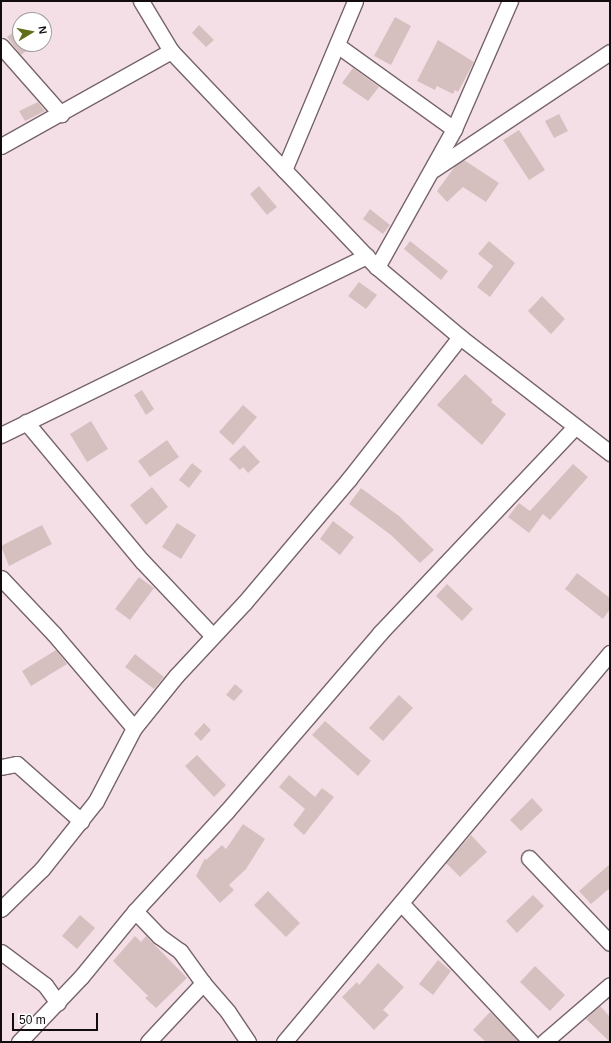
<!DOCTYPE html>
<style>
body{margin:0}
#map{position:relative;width:611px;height:1043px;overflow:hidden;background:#f5dfe7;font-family:Helvetica,sans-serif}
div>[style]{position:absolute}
.building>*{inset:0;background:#d6c0bf}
.roads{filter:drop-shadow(1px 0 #77646b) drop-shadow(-1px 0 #77646b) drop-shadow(0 1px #77646b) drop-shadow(0 -1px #77646b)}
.minor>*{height:15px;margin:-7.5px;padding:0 7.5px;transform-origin:7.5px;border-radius:7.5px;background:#fff}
span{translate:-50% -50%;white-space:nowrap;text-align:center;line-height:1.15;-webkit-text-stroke:3px #fff;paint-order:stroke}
.frame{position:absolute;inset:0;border:2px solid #130c0f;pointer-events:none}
.north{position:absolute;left:12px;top:12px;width:40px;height:40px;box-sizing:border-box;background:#fff;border:1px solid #a19e9f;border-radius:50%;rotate:80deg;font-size:11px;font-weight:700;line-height:16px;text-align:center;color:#130c0f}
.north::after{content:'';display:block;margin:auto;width:14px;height:18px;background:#5e6e1a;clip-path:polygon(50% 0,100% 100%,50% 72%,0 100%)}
.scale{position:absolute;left:12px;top:1013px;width:86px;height:18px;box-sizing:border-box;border:2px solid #130c0f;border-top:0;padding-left:5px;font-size:12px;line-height:14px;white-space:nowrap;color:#130c0f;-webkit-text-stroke:3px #fff;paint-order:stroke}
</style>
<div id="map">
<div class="building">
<div style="clip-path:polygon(395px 17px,411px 26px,391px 65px,374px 56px)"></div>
<div style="clip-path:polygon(199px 25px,214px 40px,206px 47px,192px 33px)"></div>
<div style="clip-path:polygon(16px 30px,20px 35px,20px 44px,35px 44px,21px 55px,7px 37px)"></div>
<div style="clip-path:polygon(438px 40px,474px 62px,458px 92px,455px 90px,453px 94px,437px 86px,435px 90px,417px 81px)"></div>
<div style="clip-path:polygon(353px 68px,379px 87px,368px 101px,342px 83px)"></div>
<div style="clip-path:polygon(38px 102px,45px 111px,25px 121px,19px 111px)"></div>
<div style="clip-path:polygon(559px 114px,568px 131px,554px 138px,545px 121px)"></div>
<div style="clip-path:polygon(519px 130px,545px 170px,529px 180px,503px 140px)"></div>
<div style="clip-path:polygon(464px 160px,499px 183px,486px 202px,463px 187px,447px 202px,437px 191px,456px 165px)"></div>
<div style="clip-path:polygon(259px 186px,277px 207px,267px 215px,250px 194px)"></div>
<div style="clip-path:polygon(370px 209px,390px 225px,383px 234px,363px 219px)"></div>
<div style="clip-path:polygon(410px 241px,448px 271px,441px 280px,404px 249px)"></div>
<div style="clip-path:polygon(489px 241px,515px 263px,490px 297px,477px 287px,493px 266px,478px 254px)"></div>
<div style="clip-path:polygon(359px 282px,377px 295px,366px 309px,348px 296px)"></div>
<div style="clip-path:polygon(542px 296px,565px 319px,551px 334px,528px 311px)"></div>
<div style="clip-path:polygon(465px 374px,493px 400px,491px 402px,506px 414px,482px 445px,437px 405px)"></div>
<div style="clip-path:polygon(142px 390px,154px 409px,146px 415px,134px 395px)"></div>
<div style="clip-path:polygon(243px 405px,257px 417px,233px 445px,219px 432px)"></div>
<div style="clip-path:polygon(91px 421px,108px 449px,87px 462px,70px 434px)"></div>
<div style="clip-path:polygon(167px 440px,179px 457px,150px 477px,138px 461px)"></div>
<div style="clip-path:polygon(244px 445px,260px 462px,248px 473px,243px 467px,240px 470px,229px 459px)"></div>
<div style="clip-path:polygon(192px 463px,202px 471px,189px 488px,179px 480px)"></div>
<div style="clip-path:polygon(573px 464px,588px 477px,550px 520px,543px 514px,529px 533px,508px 517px,519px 503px,530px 511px)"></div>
<div style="clip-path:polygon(152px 487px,168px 507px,146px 525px,130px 505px)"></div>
<div style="clip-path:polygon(361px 488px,399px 516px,434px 550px,420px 563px,391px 535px,349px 504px)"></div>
<div style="clip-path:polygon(333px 521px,354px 537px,340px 555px,320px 539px)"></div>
<div style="clip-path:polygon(177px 523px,196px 535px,181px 559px,162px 547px)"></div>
<div style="clip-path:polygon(42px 525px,52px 544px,9px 566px,1px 546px)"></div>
<div style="clip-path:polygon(577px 573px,610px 598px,610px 609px,603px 619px,565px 589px)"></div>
<div style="clip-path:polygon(139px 577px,154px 588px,130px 620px,115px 609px)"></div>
<div style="clip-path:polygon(447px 584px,473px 609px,462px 621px,436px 596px)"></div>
<div style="clip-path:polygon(56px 650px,67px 664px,31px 686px,22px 671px)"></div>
<div style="clip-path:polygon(135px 654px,164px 677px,154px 689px,125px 667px)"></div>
<div style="clip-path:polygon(235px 684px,243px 691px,234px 701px,226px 695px)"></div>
<div style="clip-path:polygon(399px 695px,413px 708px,383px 741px,369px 728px)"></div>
<div style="clip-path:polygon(325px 721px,371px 761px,358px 776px,312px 735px)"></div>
<div style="clip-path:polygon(204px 723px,211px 730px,201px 741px,194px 734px)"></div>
<div style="clip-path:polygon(197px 755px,226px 785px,214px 797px,185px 766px)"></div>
<div style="clip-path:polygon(289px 775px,315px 797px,322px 788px,334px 797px,304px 835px,293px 825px,305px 809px,279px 787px)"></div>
<div style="clip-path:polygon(532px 798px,543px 810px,521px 831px,510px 820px)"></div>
<div style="clip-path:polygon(243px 824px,265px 839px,246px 869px,229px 885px,234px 890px,220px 903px,196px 876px,205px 858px,206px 860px,222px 845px,226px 849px)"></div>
<div style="clip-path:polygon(471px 835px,487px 852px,460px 877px,446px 863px)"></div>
<div style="clip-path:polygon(610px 864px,610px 888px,591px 904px,579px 891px)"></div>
<div style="clip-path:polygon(268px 891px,300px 923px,286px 937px,254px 905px)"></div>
<div style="clip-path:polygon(533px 895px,544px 906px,517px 933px,506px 921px)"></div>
<div style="clip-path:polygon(80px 915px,95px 928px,77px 949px,62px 936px)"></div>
<div style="clip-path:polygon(135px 936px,141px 942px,146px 936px,187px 978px,156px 1008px,145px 998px,148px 996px,113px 961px)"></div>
<div style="clip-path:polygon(438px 960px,451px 971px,433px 995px,419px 984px)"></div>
<div style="clip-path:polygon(378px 963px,404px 987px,383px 1010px,389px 1015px,374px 1030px,342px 997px,357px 982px,359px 985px)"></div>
<div style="clip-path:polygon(535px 966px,565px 995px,550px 1011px,520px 982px)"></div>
<div style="clip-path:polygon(600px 1006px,610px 1017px,610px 1042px,586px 1019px)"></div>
<div style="clip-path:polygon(490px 1012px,502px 1024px,519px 1042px,486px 1042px,473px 1030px)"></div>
</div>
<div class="roads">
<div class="minor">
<div style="left:141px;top:1px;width:58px;rotate:59deg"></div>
<div style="left:171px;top:51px;width:298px;rotate:46.4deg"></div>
<div style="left:377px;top:267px;width:109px;rotate:40.1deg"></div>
<div style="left:460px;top:337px;width:190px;rotate:37.7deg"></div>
<div style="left:337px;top:45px;width:144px;rotate:35.7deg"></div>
<div style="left:1px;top:46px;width:91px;rotate:48.6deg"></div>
<div style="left:1px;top:146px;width:195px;rotate:-29.2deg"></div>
<div style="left:434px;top:169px;width:211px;rotate:-33.6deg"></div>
<div style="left:284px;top:170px;width:183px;rotate:-67.2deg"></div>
<div style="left:377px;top:267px;width:158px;rotate:-60.8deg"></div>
<div style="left:454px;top:129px;width:140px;rotate:-66.4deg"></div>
<div style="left:26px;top:422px;width:181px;rotate:50.2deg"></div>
<div style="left:142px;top:561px;width:103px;rotate:46.6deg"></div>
<div style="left:1px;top:435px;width:407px;rotate:-26.1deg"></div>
<div style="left:1px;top:578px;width:77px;rotate:46.6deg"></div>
<div style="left:54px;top:634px;width:123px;rotate:49.6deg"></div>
<div style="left:134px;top:728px;width:67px;rotate:-51.1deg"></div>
<div style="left:176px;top:676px;width:101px;rotate:-47deg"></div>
<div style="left:245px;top:602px;width:161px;rotate:-49.8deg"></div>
<div style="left:349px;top:479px;width:180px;rotate:-52deg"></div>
<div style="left:1px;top:767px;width:16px;rotate:-11deg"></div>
<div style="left:17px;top:764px;width:86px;rotate:41.7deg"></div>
<div style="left:529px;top:858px;width:117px;rotate:46.4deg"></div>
<div style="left:401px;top:903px;width:190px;rotate:46.9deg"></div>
<div style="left:1px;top:909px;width:57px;rotate:-44.3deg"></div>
<div style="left:42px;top:869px;width:87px;rotate:-51.5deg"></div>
<div style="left:96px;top:801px;width:82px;rotate:-62.5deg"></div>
<div style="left:135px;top:911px;width:35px;rotate:46deg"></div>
<div style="left:159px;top:936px;width:26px;rotate:36deg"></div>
<div style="left:180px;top:951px;width:39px;rotate:54deg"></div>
<div style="left:1px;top:952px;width:55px;rotate:36.9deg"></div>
<div style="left:45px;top:985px;width:22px;rotate:54deg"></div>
<div style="left:19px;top:1042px;width:90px;rotate:-46.4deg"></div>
<div style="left:81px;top:977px;width:85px;rotate:-50.7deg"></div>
<div style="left:135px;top:911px;width:136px;rotate:-47.4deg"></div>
<div style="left:227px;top:811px;width:235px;rotate:-49.3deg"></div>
<div style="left:380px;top:633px;width:282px;rotate:-46.6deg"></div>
<div style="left:148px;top:1042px;width:81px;rotate:-47deg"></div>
<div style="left:203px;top:983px;width:38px;rotate:49deg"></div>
<div style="left:228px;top:1012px;width:36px;rotate:56deg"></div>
<div style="left:284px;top:1042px;width:508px;rotate:-50.04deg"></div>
<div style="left:544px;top:1042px;width:87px;rotate:-40.8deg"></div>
</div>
</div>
<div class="frame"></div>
<div class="north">N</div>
<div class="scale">50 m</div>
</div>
